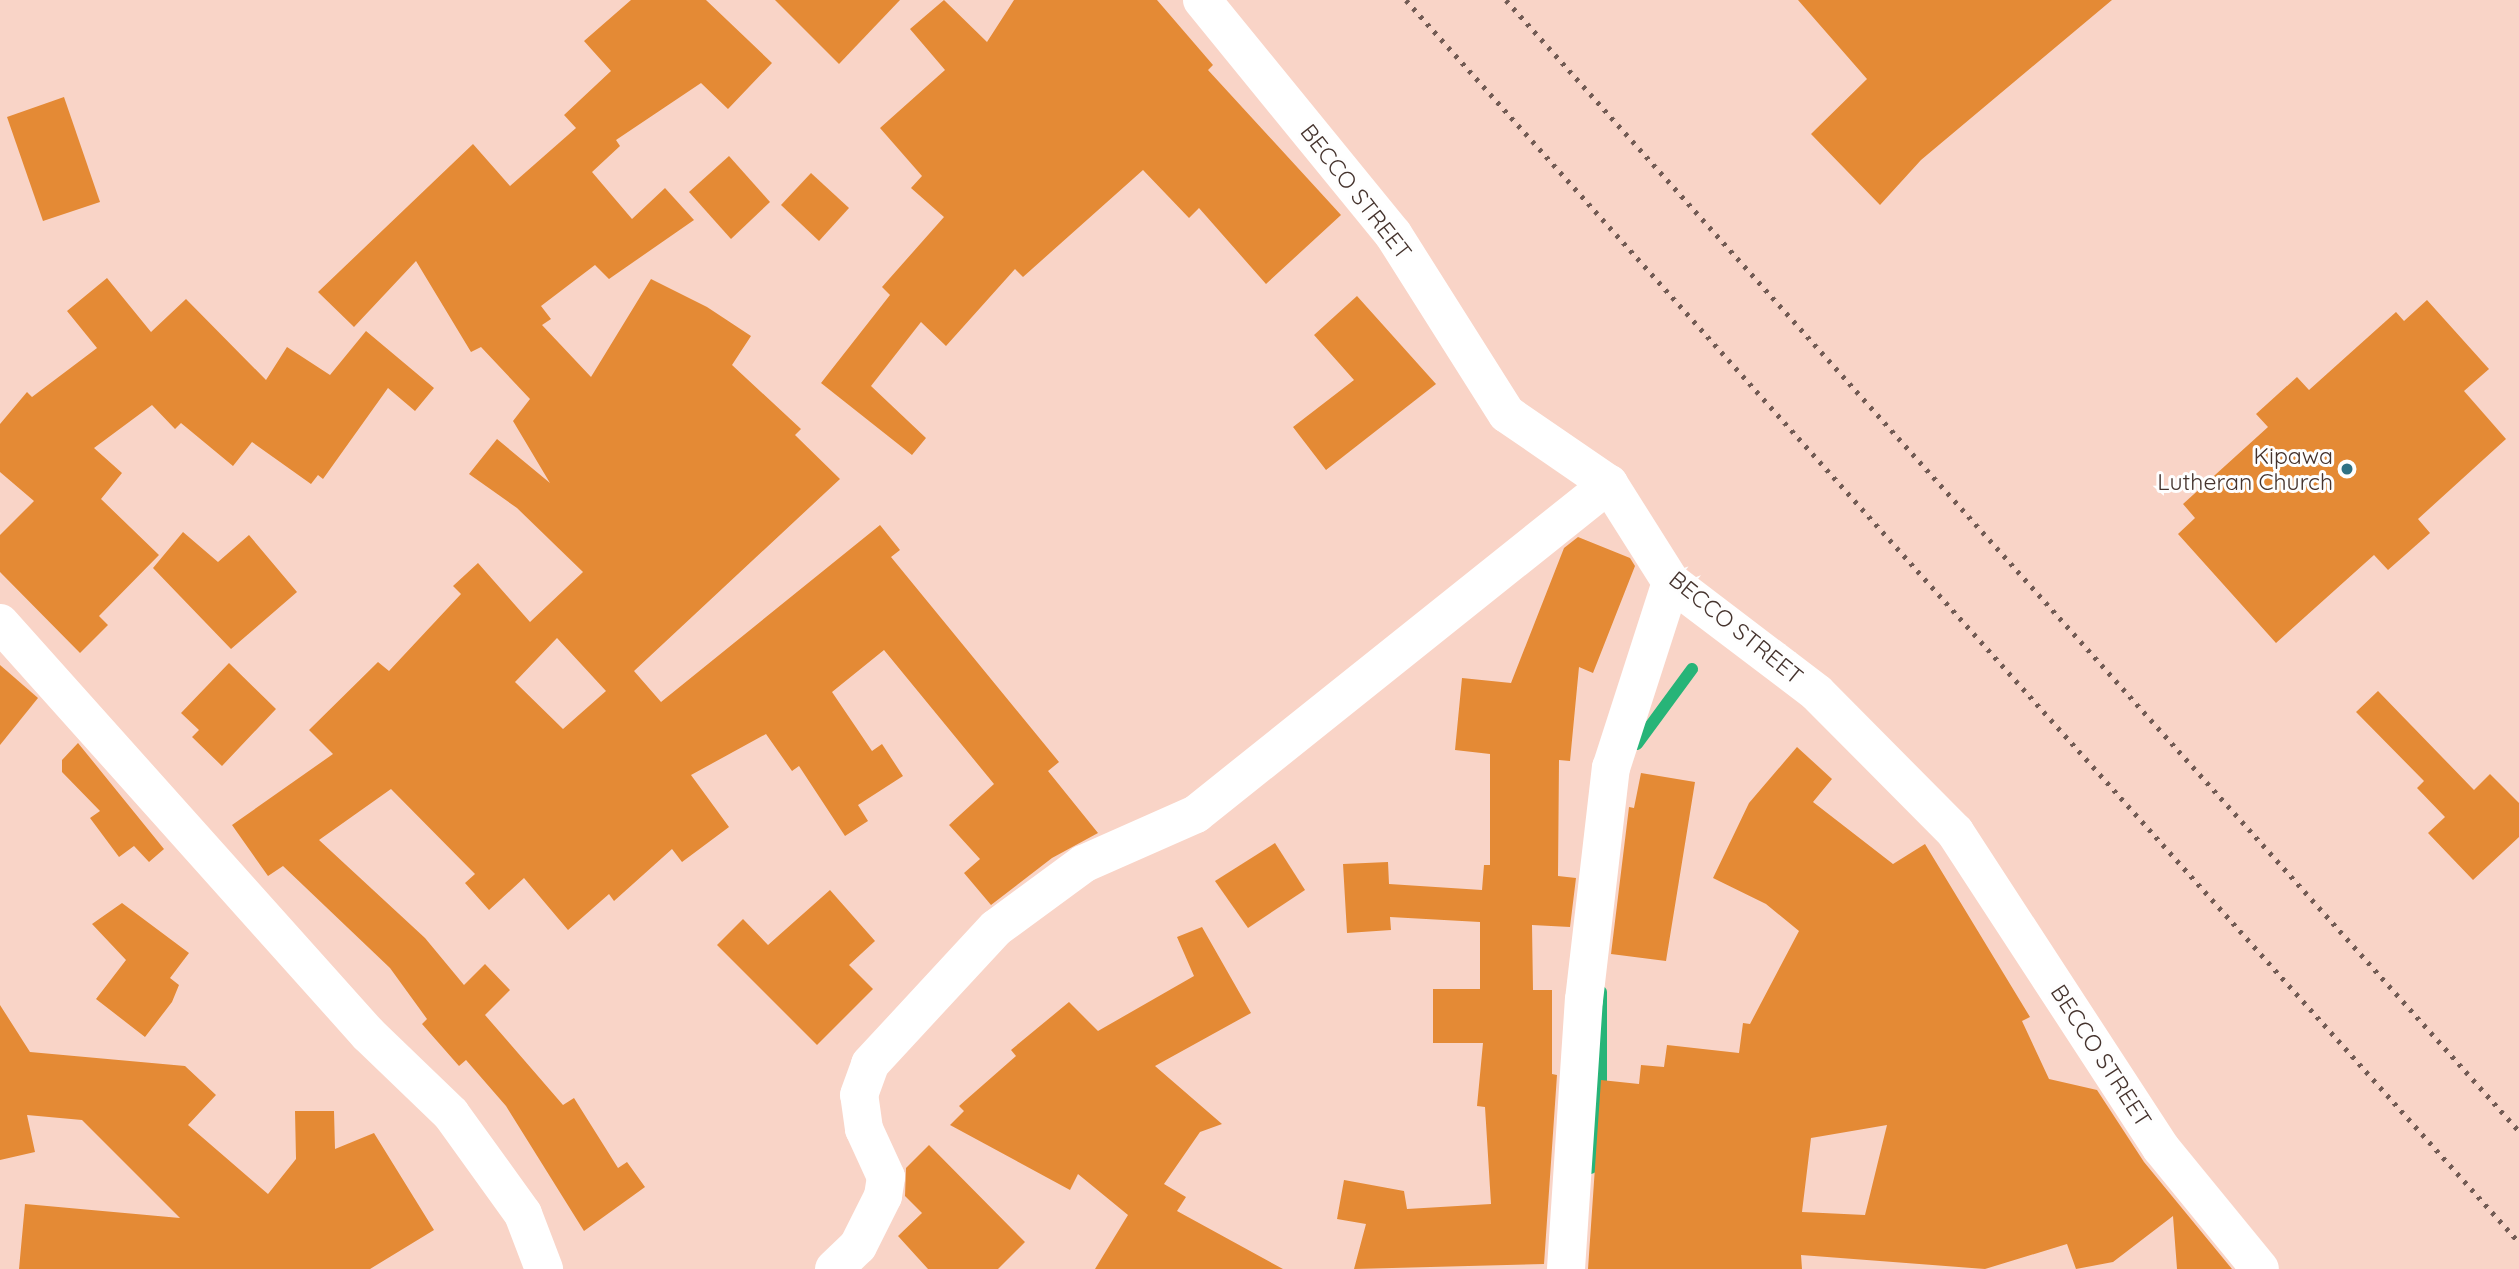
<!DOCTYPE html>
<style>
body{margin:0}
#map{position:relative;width:2519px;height:1269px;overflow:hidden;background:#f9d4c7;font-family:Quicksand,sans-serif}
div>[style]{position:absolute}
.stream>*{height:12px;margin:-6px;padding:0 6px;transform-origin:6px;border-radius:6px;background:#27b478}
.building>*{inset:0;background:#e48a35}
.street>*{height:38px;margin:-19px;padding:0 19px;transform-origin:19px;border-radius:19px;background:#fff}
.secondary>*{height:38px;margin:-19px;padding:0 19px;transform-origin:19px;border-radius:19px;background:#fff}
.rail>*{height:5px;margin-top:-2.5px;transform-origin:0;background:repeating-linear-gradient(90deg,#725b54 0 3.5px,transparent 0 10.5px)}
.dots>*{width:19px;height:19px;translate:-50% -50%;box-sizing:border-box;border:4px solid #fefefe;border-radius:50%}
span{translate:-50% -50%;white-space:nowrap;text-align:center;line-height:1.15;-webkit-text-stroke:6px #fefefe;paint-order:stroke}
.street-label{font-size:23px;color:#45332d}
.poi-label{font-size:23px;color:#45332d}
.right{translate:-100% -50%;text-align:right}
</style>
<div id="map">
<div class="stream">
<div style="left:1637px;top:744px;width:93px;rotate:-53.7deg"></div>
<div style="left:1591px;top:1168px;width:64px;rotate:-81deg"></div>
<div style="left:1601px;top:1105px;width:113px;rotate:-90deg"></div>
</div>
<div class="building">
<div style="clip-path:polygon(evenodd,631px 0,706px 0,772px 63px,728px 109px,701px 83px,616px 140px,620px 146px,592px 172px,632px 219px,665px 188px,694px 220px,609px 279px,595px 265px,541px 306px,551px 319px,542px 325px,591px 377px,651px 279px,707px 307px,751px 336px,732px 365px,801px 429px,795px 435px,840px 479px,634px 671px,661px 702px,880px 525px,900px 550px,891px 557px,1059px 762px,1048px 771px,1098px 833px,1052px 858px,991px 905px,964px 873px,980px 859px,949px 825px,994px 784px,884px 650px,832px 692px,872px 751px,882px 744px,903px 776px,858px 805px,868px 821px,845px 836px,799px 766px,792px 771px,766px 734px,691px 775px,729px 827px,682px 862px,672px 849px,614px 901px,609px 894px,568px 930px,524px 878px,489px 910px,465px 883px,475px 874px,391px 789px,319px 840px,425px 938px,464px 985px,485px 964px,510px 990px,485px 1015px,563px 1105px,574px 1098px,618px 1168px,627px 1162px,645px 1187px,584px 1231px,506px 1106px,466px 1060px,459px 1066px,422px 1024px,427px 1019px,390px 968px,283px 866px,268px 876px,232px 825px,333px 754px,309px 730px,378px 662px,389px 671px,461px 594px,453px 586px,478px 563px,530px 622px,583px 572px,517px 508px,469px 474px,497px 439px,550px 483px,513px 421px,530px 399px,481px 347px,471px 352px,416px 261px,354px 327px,318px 292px,473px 144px,510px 186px,576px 128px,564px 115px,611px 71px,584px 41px,631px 0,557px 638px,606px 691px,563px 729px,515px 682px,557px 638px)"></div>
<div style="clip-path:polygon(775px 0,900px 0,839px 64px)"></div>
<div style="clip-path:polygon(944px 0,987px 42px,1014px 0,1157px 0,1213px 65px,1208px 70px,1341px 215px,1266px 284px,1199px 208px,1189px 218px,1143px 170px,1023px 277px,1015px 269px,946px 346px,921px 322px,871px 386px,926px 438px,912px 455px,821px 383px,890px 295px,882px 287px,944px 217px,911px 188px,922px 176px,880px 128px,945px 70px,910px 29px)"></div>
<div style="clip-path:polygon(1798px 0,2112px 0,1921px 160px,1880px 205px,1811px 134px,1867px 79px)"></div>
<div style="clip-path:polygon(64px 97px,100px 202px,43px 221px,7px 117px)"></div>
<div style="clip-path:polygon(729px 156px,770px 202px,731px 239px,689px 192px)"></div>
<div style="clip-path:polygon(811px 173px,849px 208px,819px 241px,781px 205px)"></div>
<div style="clip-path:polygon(107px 278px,151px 332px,186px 299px,266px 380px,287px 347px,330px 375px,366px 331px,434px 388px,415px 411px,388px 388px,323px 479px,318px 475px,311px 484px,252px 442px,233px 466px,181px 423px,175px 429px,152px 405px,94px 448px,122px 473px,101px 499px,159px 555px,99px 616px,108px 625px,80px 653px,0 572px,0 535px,34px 501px,0 472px,0 424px,27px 392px,32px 397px,97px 348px,67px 311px)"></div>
<div style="clip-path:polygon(1357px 296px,1436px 384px,1326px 470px,1293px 427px,1354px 380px,1314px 335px)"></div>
<div style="clip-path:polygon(2427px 300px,2489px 369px,2464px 391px,2506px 439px,2418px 519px,2430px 533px,2388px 570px,2374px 555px,2276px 643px,2178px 534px,2195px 518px,2183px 504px,2268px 427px,2256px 414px,2297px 377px,2309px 390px,2396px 312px,2404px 321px)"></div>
<div style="clip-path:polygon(183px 532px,218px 562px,249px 535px,297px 592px,231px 649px,153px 568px)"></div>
<div style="clip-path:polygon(1578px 537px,1630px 558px,1635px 566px,1593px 673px,1579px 667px,1570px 761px,1559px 760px,1558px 876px,1576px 878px,1570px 927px,1532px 925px,1533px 990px,1552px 990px,1552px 1074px,1557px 1075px,1544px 1264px,1354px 1269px,1366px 1224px,1337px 1219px,1344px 1180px,1404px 1191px,1407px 1209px,1491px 1204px,1485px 1107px,1477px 1106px,1483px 1043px,1433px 1043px,1433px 989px,1480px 989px,1480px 922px,1390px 917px,1391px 930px,1347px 933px,1343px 864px,1388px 862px,1389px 884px,1482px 890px,1484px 865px,1490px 865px,1490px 754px,1455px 750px,1462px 678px,1511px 683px,1564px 548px)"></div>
<div style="clip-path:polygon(229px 663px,276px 709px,222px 766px,192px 737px,199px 730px,181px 713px)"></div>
<div style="clip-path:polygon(0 665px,38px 698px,0 745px)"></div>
<div style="clip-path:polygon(2378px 691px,2474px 790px,2490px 774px,2519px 803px,2519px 837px,2473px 880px,2428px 833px,2445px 817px,2417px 788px,2424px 781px,2356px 712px)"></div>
<div style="clip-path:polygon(78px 743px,164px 849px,149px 862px,134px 846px,119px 857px,90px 818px,100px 811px,62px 772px,62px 760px)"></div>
<div style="clip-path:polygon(evenodd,1797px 747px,1832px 779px,1813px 802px,1893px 864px,1925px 844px,2030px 1017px,2022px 1021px,2049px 1079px,2097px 1090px,2144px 1162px,2232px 1269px,2177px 1269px,2173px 1216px,2113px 1262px,2076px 1269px,2067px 1244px,1985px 1269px,1801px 1255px,1802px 1269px,1588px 1269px,1601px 1080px,1639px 1084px,1641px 1065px,1664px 1067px,1667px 1045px,1739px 1053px,1743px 1023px,1750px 1024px,1799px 931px,1766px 904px,1713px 878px,1749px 803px,1797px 747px,1887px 1125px,1865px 1215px,1802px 1212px,1811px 1138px,1887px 1125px)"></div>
<div style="clip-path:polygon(1641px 773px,1695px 782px,1666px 961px,1611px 954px,1629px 807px,1634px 808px)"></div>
<div style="clip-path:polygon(1275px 843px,1305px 890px,1248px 928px,1215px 881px)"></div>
<div style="clip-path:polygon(830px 890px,875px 941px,849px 965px,873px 989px,817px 1045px,717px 945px,743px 919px,768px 945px)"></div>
<div style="clip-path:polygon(122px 903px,189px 953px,170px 978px,179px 985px,172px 1002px,145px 1037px,96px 999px,126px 960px,92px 924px)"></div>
<div style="clip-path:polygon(1202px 927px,1251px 1013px,1155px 1066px,1222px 1124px,1200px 1132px,1164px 1184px,1186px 1197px,1177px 1211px,1283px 1269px,1095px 1269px,1128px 1215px,1078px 1174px,1070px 1190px,950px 1125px,964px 1111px,959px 1106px,1016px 1056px,1011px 1050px,1069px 1002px,1098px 1031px,1194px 976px,1177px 937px)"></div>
<div style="clip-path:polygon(0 1005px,30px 1052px,185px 1066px,216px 1095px,188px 1125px,268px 1194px,296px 1159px,295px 1111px,334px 1111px,335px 1149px,374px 1133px,434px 1230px,370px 1269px,19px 1269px,25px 1204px,180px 1218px,82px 1120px,27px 1115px,35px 1152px,0 1160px)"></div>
<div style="clip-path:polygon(929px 1145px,1025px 1242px,998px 1269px,928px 1269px,898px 1236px,922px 1213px,905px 1196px,906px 1168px)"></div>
</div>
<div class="street">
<div style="left:0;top:623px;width:552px;rotate:48.16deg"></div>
<div style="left:368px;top:1034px;width:115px;rotate:43.9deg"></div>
<div style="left:451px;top:1114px;width:123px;rotate:54.2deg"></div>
<div style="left:523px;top:1214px;width:59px;rotate:69.1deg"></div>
<div style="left:834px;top:1269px;width:33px;rotate:-44deg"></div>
<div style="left:858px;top:1246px;width:56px;rotate:-63.4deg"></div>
<div style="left:883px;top:1196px;width:19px;rotate:-81deg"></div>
<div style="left:886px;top:1177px;width:53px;rotate:-114.6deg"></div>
<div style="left:864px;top:1129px;width:34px;rotate:-98deg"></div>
<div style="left:859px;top:1095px;width:33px;rotate:-70deg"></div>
<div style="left:870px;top:1064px;width:185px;rotate:-47.2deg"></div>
<div style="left:996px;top:928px;width:108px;rotate:-36.3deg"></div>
<div style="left:1083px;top:864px;width:124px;rotate:-23.9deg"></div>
<div style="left:1196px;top:814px;width:529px;rotate:-38.63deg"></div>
<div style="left:1566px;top:1269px;width:270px;rotate:-86.2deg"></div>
<div style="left:1584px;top:1000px;width:234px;rotate:-83.4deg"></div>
<div style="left:1611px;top:768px;width:195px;rotate:-72.1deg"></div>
</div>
<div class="secondary">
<div style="left:1202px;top:0;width:302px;rotate:50.8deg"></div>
<div style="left:1393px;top:234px;width:213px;rotate:57.7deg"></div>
<div style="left:1507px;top:414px;width:124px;rotate:34.5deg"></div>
<div style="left:1609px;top:484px;width:116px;rotate:57.7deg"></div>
<div style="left:1671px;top:582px;width:183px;rotate:37.2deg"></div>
<div style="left:1817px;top:693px;width:196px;rotate:45.2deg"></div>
<div style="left:1955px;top:832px;width:377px;rotate:56.9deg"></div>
<div style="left:2161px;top:1148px;width:156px;rotate:50.7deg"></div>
</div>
<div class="rail">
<div style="left:1406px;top:0;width:1668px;rotate:48.14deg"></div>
<div style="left:1506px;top:0;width:1518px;rotate:48.15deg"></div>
</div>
<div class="dots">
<div style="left:2347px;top:469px;background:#2f7184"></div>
</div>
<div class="street-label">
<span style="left:1356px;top:192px;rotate:52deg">BECCO STREET</span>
<span style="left:1736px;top:628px;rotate:39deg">BECCO STREET</span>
<span style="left:2101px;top:1056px;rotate:57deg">BECCO STREET</span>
</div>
<div class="poi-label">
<span class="right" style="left:2333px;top:469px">Kipawa<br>Lutheran Church</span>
</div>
</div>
